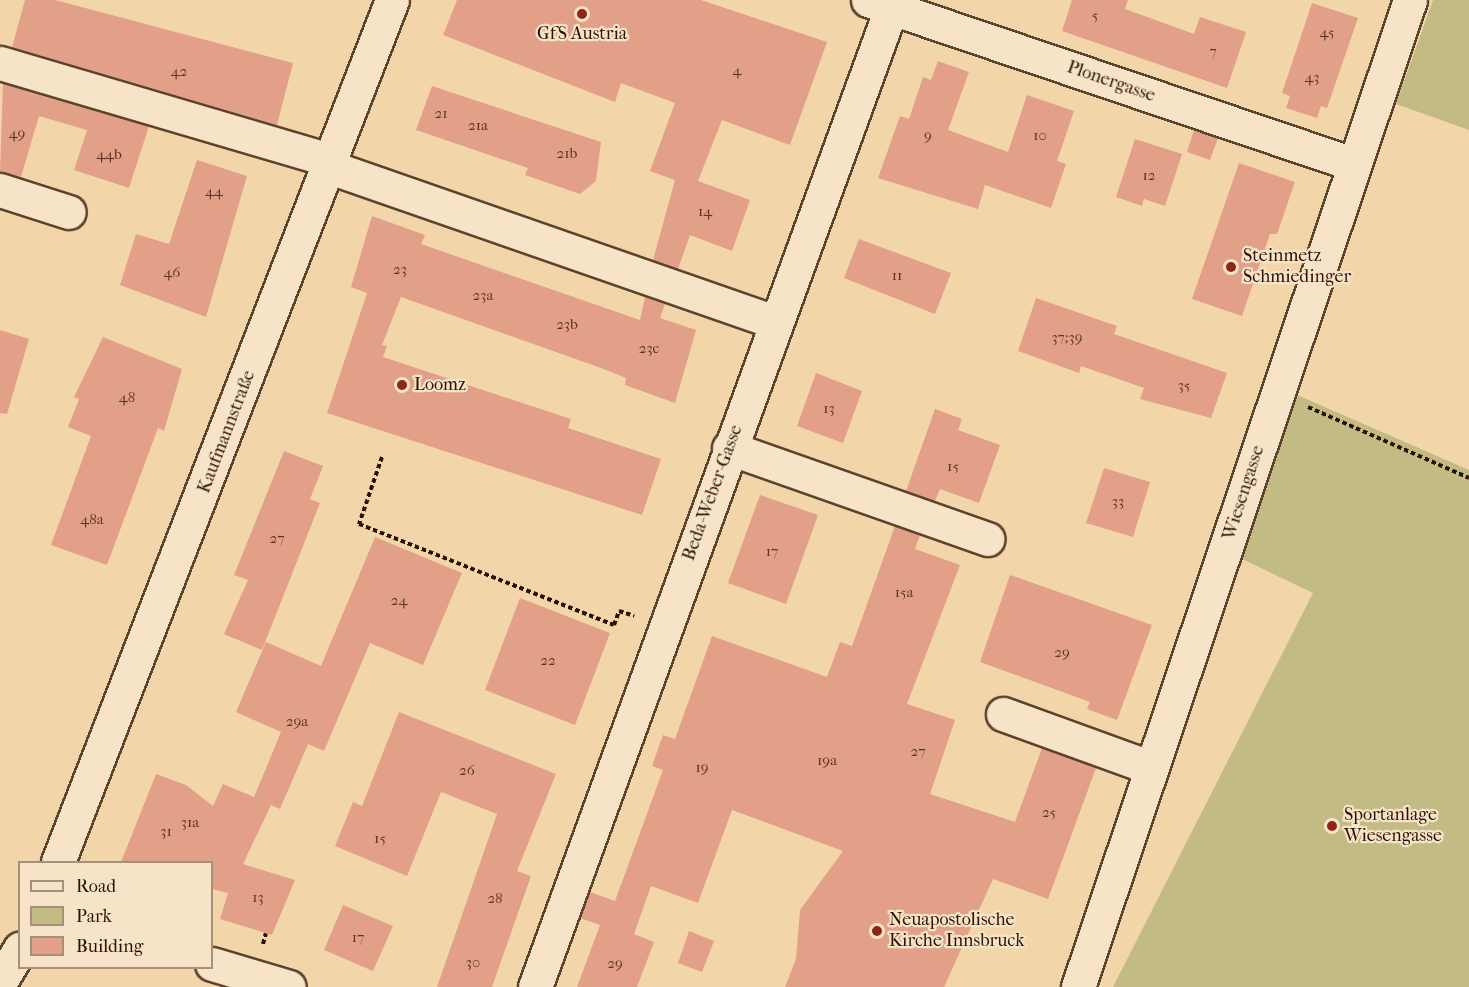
<!DOCTYPE html>
<meta charset="utf-8">
<style>
body{margin:0}
#map{position:relative;width:1469px;height:987px;overflow:hidden;background:#f3d5aa;font-family:"IM FELL French Canon",serif}
div>[style]{position:absolute}
.green>*{inset:0;background:#c2bb84}
.building>*{inset:0;background:#e2a089}
.path>*{height:4px;margin-top:-2px;transform-origin:0;background:repeating-linear-gradient(90deg,#2b1102 0 4.5px,transparent 0 7.5px)}
.roads{filter:drop-shadow(2px 0 #5d422c) drop-shadow(-2px 0 #5d422c) drop-shadow(0 2px #5d422c) drop-shadow(0 -2px #5d422c)}
.minor>*{height:33px;margin:-16.5px;padding:0 16.5px;transform-origin:16.5px;border-radius:16.5px;background:#f7e4c8}
.dots>*{width:16px;height:16px;translate:-50% -50%;box-sizing:border-box;border:3px solid #f7e4c8;border-radius:50%}
span{translate:-50% -50%;white-space:nowrap;text-align:center;line-height:1.15;-webkit-text-stroke:4.5px #f7e4c8;paint-order:stroke}
.number-label{font-size:15px;color:#593524}
.number-label span{-webkit-text-stroke-width:0}
.poi-label{font-size:18px;color:#2b1102}
.left{translate:0 -50%;text-align:left}
.street-label{font-size:18px;color:#2b1102}
.legend{position:absolute;left:18px;top:861px;width:195px;height:108px;box-sizing:border-box;background:#f7e4c8;border:2px solid #a59079;margin:0;padding:8px 10px;list-style:none;font-size:18px;color:#2b1102}
.legend li{display:flex;align-items:center;gap:12px;height:30px}
.legend b{width:30px;border:2px solid #a59079}
</style>
<div id="map">
<div class="green">
<div style="clip-path:polygon(1433px 0,1469px 0,1469px 130px,1396px 104px)"></div>
<div style="clip-path:polygon(1295px 394px,1469px 470px,1469px 987px,1113px 987px,1313px 593px,1240px 558px)"></div>
</div>
<div class="building">
<div style="clip-path:polygon(25px 0,55px 0,293px 63px,277px 125px,12px 47px)"></div>
<div style="clip-path:polygon(457px 0,701px 0,827px 42px,790px 145px,722px 120px,698px 181px,750px 200px,732px 251px,690px 235px,678px 269px,653px 260px,675px 180px,650px 171px,675px 103px,621px 83px,615px 102px,443px 35px)"></div>
<div style="clip-path:polygon(1072px 0,1128px 0,1125px 9px,1194px 34px,1200px 17px,1246px 32px,1227px 88px,1062px 31px)"></div>
<div style="clip-path:polygon(1312px 3px,1358px 18px,1327px 108px,1321px 106px,1317px 118px,1286px 108px,1290px 96px,1282px 93px)"></div>
<div style="clip-path:polygon(938px 61px,969px 72px,948px 130px,1008px 152px,1027px 95px,1074px 111px,1057px 161px,1066px 164px,1051px 208px,985px 185px,978px 209px,878px 178px,900px 116px,909px 119px,923px 77px,931px 80px)"></div>
<div style="clip-path:polygon(3px 83px,149px 126px,129px 188px,74px 170px,87px 130px,39px 116px,21px 177px,0 172px)"></div>
<div style="clip-path:polygon(432px 86px,601px 142px,596px 181px,580px 194px,525px 175px,528px 168px,416px 130px)"></div>
<div style="clip-path:polygon(1194px 130px,1218px 138px,1210px 160px,1187px 152px)"></div>
<div style="clip-path:polygon(1135px 139px,1182px 154px,1165px 206px,1144px 199px,1142px 206px,1116px 197px)"></div>
<div style="clip-path:polygon(197px 160px,247px 176px,206px 317px,120px 285px,136px 234px,169px 244px)"></div>
<div style="clip-path:polygon(1239px 163px,1295px 182px,1277px 234px,1270px 234px,1242px 316px,1192px 299px)"></div>
<div style="clip-path:polygon(372px 216px,425px 235px,421px 244px,640px 320px,645px 297px,665px 304px,660px 318px,696px 330px,675px 403px,625px 385px,626px 378px,601px 368px,401px 297px,382px 345px,387px 346px,383px 357px,571px 419px,568px 428px,661px 459px,642px 515px,327px 413px,367px 293px,351px 287px)"></div>
<div style="clip-path:polygon(859px 239px,951px 273px,935px 314px,844px 278px)"></div>
<div style="clip-path:polygon(1036px 298px,1117px 326px,1114px 334px,1227px 373px,1211px 418px,1140px 399px,1144px 388px,1081px 366px,1079px 373px,1018px 351px)"></div>
<div style="clip-path:polygon(0 330px,29px 339px,7px 414px,0 413px)"></div>
<div style="clip-path:polygon(103px 337px,182px 369px,164px 431px,158px 428px,107px 565px,51px 545px,91px 436px,68px 427px,79px 399px,74px 397px)"></div>
<div style="clip-path:polygon(816px 373px,862px 391px,843px 443px,797px 426px)"></div>
<div style="clip-path:polygon(935px 409px,962px 419px,958px 430px,1000px 445px,979px 503px,940px 489px,935px 501px,906px 491px)"></div>
<div style="clip-path:polygon(284px 451px,323px 466px,310px 499px,320px 503px,262px 650px,224px 634px,248px 580px,234px 575px)"></div>
<div style="clip-path:polygon(1104px 468px,1150px 482px,1133px 537px,1086px 523px)"></div>
<div style="clip-path:polygon(760px 495px,818px 515px,786px 604px,728px 583px)"></div>
<div style="clip-path:polygon(895px 526px,920px 535px,915px 549px,960px 565px,907px 704px,955px 720px,930px 794px,1015px 822px,1042px 748px,1096px 768px,1048px 899px,993px 879px,944px 987px,785px 987px,796px 959px,800px 910px,843px 851px,732px 810px,698px 903px,651px 886px,634px 934px,654px 942px,637px 987px,577px 987px,600px 925px,580px 918px,590px 892px,615px 901px,663px 770px,652px 766px,663px 735px,675px 739px,712px 636px,827px 677px,840px 642px,852px 646px)"></div>
<div style="clip-path:polygon(375px 537px,462px 573px,423px 665px,370px 643px,324px 751px,308px 744px,280px 809px,271px 805px,243px 864px,295px 880px,272px 935px,220px 919px,228px 893px,212px 889px,212px 862px,121px 862px,156px 774px,186px 785px,213px 806px,223px 784px,254px 797px,281px 732px,236px 712px,266px 642px,321px 666px)"></div>
<div style="clip-path:polygon(1010px 575px,1152px 625px,1117px 720px,1087px 709px,1090px 702px,980px 662px)"></div>
<div style="clip-path:polygon(520px 598px,610px 633px,575px 725px,485px 690px)"></div>
<div style="clip-path:polygon(399px 712px,556px 774px,517px 871px,531px 876px,492px 987px,437px 987px,497px 814px,441px 792px,407px 876px,335px 846px,353px 802px,362px 806px)"></div>
<div style="clip-path:polygon(343px 905px,393px 926px,373px 971px,324px 950px)"></div>
<div style="clip-path:polygon(689px 931px,714px 941px,702px 972px,678px 963px)"></div>
</div>
<div class="path">
<div style="left:1308px;top:407px;width:176px;rotate:23.8deg"></div>
<div style="left:382px;top:457px;width:71px;rotate:108.9deg"></div>
<div style="left:359px;top:524px;width:274px;rotate:21.6deg"></div>
<div style="left:614px;top:625px;width:15px;rotate:-70deg"></div>
<div style="left:619px;top:611px;width:16px;rotate:18deg"></div>
<div style="left:263px;top:944px;width:11px;rotate:-75deg"></div>
</div>
<div class="roads">
<div class="minor">
<div style="left:868px;top:0;width:512px;rotate:18.68deg"></div>
<div style="left:0;top:63px;width:343px;rotate:16.4deg"></div>
<div style="left:327px;top:166px;width:473px;rotate:19.2deg"></div>
<div style="left:0;top:190px;width:72px;rotate:17.7deg"></div>
<div style="left:729px;top:448px;width:274px;rotate:19.4deg"></div>
<div style="left:1003px;top:714px;width:158px;rotate:19.9deg"></div>
<div style="left:58px;top:862px;width:924px;rotate:-68.82deg"></div>
<div style="left:212px;top:964px;width:80px;rotate:16.6deg"></div>
<div style="left:0;top:982px;width:39px;rotate:-59deg"></div>
<div style="left:535px;top:987px;width:1050px;rotate:-70.01deg"></div>
<div style="left:1078px;top:987px;width:1041px;rotate:-71.41deg"></div>
</div>
</div>
<div class="dots">
<div style="left:582px;top:14px;background:#8f2418"></div>
<div style="left:1231px;top:267px;background:#8f2418"></div>
<div style="left:402px;top:385px;background:#8f2418"></div>
<div style="left:1332px;top:826px;background:#8f2418"></div>
<div style="left:877px;top:931px;background:#8f2418"></div>
</div>
<div class="number-label">
<span style="left:1095px;top:16px">5</span>
<span style="left:1327px;top:33px">45</span>
<span style="left:1213px;top:52px">7</span>
<span style="left:737px;top:71px">4</span>
<span style="left:179px;top:72px">42</span>
<span style="left:1312px;top:78px">43</span>
<span style="left:441px;top:114px">21</span>
<span style="left:478px;top:126px">21a</span>
<span style="left:17px;top:134px">49</span>
<span style="left:928px;top:136px">9</span>
<span style="left:1040px;top:136px">10</span>
<span style="left:567px;top:154px">21b</span>
<span style="left:109px;top:155px">44b</span>
<span style="left:1149px;top:176px">12</span>
<span style="left:214px;top:192px">44</span>
<span style="left:705px;top:212px">14</span>
<span style="left:400px;top:270px">23</span>
<span style="left:172px;top:273px">46</span>
<span style="left:897px;top:276px">11</span>
<span style="left:483px;top:296px">23a</span>
<span style="left:567px;top:325px">23b</span>
<span style="left:1067px;top:338px">37;39</span>
<span style="left:649px;top:349px">23c</span>
<span style="left:1184px;top:386px">35</span>
<span style="left:127px;top:398px">48</span>
<span style="left:829px;top:409px">13</span>
<span style="left:953px;top:467px">15</span>
<span style="left:1118px;top:502px">33</span>
<span style="left:92px;top:520px">48a</span>
<span style="left:277px;top:539px">27</span>
<span style="left:772px;top:552px">17</span>
<span style="left:904px;top:593px">15a</span>
<span style="left:399px;top:601px">24</span>
<span style="left:1062px;top:653px">29</span>
<span style="left:548px;top:661px">22</span>
<span style="left:297px;top:722px">29a</span>
<span style="left:918px;top:752px">27</span>
<span style="left:827px;top:761px">19a</span>
<span style="left:702px;top:768px">19</span>
<span style="left:467px;top:771px">26</span>
<span style="left:1049px;top:813px">25</span>
<span style="left:190px;top:823px">31a</span>
<span style="left:166px;top:832px">31</span>
<span style="left:380px;top:839px">15</span>
<span style="left:258px;top:898px">13</span>
<span style="left:495px;top:899px">28</span>
<span style="left:358px;top:938px">17</span>
<span style="left:473px;top:963px">30</span>
<span style="left:615px;top:964px">29</span>
</div>
<div class="poi-label">
<span style="left:582px;top:34px">GfS Austria</span>
<span class="left" style="left:1243px;top:267px">Steinmetz<br>Schmiedinger</span>
<span class="left" style="left:414px;top:385px">Loomz</span>
<span class="left" style="left:1344px;top:826px">Sportanlage<br>Wiesengasse</span>
<span class="left" style="left:889px;top:931px">Neuapostolische<br>Kirche Innsbruck</span>
</div>
<div class="street-label">
<span style="left:1111px;top:82px;rotate:19deg">Plonergasse</span>
<span style="left:227px;top:432px;rotate:-69deg">Kaufmannstraße</span>
<span style="left:713px;top:493px;rotate:-70deg">Beda-Weber-Gasse</span>
<span style="left:1244px;top:493px;rotate:-72deg">Wiesengasse</span>
</div>
<ul class="legend">
<li><b style="height:8px;background:#f7e4c8"></b>Road</li>
<li><b style="height:16px;background:#c2bb84"></b>Park</li>
<li><b style="height:16px;background:#e2a089"></b>Building</li>
</ul>
</div>
